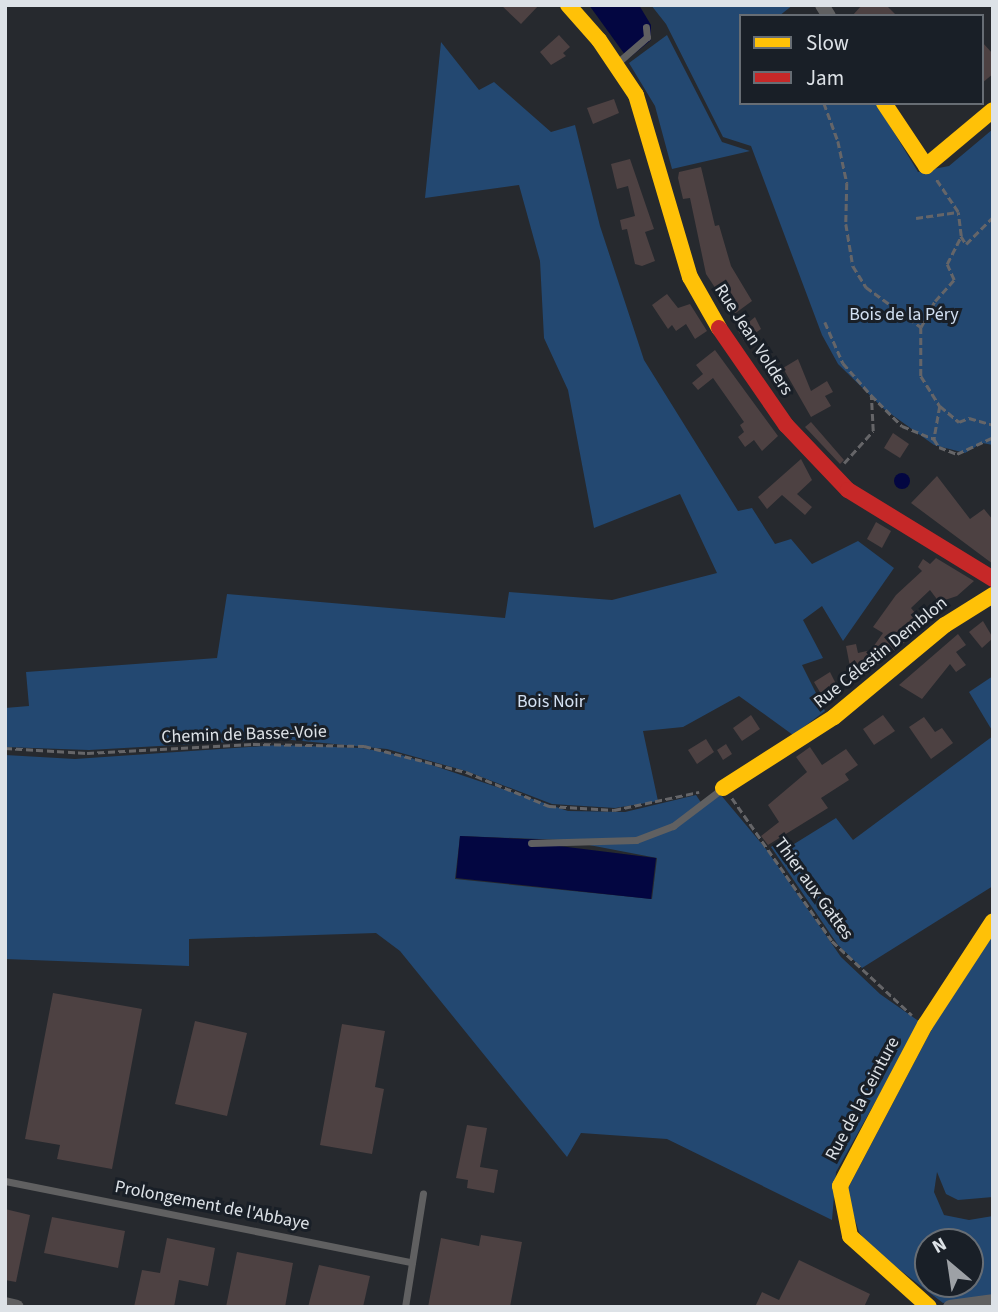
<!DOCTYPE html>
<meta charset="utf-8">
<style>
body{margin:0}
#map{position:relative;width:998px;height:1312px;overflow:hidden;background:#26292e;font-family:"Source Sans 3",sans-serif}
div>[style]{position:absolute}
.green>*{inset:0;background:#234871}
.water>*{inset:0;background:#030641}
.round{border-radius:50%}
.building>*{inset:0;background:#4d4142}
.path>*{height:2.5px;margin-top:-1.25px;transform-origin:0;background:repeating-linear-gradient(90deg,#656568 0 7px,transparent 0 10.5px)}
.lane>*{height:7px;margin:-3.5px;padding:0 3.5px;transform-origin:3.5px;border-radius:3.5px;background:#606061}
.street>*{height:14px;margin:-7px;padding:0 7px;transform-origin:7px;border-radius:7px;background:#606061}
.slow>*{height:16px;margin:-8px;padding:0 8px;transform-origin:8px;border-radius:8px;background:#ffc107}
.jam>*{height:16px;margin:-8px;padding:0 8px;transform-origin:8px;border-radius:8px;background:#c62828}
span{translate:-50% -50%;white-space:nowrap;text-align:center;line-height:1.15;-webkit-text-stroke:6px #191f27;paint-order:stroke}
.park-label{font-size:18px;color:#d3e1f3}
.street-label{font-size:18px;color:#dde2e7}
.frame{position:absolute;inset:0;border:7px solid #dde2e7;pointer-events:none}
.legend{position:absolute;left:739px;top:14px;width:245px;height:91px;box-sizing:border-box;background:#191f27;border:2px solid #676d74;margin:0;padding:9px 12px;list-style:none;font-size:21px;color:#dde2e7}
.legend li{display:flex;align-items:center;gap:14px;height:35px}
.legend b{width:35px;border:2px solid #676d74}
.north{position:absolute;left:914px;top:1228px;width:70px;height:70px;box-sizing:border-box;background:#191f27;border:2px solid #676d74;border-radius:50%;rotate:331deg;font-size:19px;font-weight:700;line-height:28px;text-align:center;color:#dde2e7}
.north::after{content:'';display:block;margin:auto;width:24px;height:32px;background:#9da1a6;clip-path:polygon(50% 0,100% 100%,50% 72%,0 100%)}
</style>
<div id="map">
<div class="green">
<div style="clip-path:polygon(651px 5px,793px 5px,779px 16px,741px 16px,741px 103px,876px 103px,918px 172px,949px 166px,993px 129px,993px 445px,982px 443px,965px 453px,934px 445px,884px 409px,838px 364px,822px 335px,751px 146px,723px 137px,666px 24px)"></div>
<div style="clip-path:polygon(667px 35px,722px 142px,750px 151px,672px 169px,655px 106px,629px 63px)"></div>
<div style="clip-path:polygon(441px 42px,479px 90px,494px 82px,551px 132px,575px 125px,600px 226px,644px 360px,738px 511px,752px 508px,775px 544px,791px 539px,812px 564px,858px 541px,894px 568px,843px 641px,822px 606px,803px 620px,823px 658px,802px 665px,825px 711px,793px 735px,739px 696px,683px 727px,643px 731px,658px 801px,615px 808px,552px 804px,466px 771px,387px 749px,281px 739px,89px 750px,5px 747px,5px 708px,29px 706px,26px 672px,217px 658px,227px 594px,505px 618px,509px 592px,612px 600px,717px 573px,680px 494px,594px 528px,568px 390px,544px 338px,540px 261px,519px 185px,425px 198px)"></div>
<div style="clip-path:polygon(993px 676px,993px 732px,969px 692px)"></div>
<div style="clip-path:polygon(993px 736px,993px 886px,862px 968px,838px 945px,771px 847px,779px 842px,786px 849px,836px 818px,853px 840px)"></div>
<div style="clip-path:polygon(evenodd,278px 745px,362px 748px,405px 756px,568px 811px,625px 812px,696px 795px,704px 807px,720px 794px,766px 849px,841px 957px,880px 994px,920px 1022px,836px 1172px,832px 1220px,667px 1139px,581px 1133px,567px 1157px,400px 951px,376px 933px,189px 939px,189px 966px,5px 959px,5px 755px,75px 759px,278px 745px,460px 836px,563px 840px,657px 858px,652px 899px,455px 879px,460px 836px)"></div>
<div style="clip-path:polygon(evenodd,993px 929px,993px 1197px,958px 1200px,946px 1194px,937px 1172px,934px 1192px,944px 1215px,969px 1220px,993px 1216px,993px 1295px,943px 1303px,870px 1247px,859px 1232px,846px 1192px,945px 1004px,993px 929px,928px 1242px,970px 1242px,970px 1284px,928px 1284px,928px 1242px)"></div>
</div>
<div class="water">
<div style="clip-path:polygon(589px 5px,639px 5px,651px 25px,651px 40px,628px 59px)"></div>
<div class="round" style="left:894px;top:473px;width:16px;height:16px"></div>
<div style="clip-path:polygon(460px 836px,547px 840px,551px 845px,656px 858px,651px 899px,456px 878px)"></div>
</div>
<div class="building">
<div style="clip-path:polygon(501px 5px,539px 5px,521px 24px)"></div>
<div style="clip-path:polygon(862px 5px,886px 5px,897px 16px,852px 16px)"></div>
<div style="clip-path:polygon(559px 35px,570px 47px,563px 53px,566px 56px,551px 65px,540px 52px)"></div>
<div style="clip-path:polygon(982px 42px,993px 54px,993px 74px,982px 83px)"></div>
<div style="clip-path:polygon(614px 99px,619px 113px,593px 124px,587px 108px)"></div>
<div style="clip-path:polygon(630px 159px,654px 229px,645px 232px,655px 261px,642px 266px,635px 264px,627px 229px,622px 230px,620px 220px,635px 216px,628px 186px,617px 189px,611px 164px)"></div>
<div style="clip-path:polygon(701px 167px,715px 226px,719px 225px,731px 266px,752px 301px,733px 315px,706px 274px,690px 198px,683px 199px,678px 178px,679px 172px)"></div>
<div style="clip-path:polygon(667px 294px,678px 308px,690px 304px,707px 331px,695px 339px,686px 324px,676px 331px,672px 325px,668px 329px,652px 305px)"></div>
<div style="clip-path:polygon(755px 317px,761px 329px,744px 341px,738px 331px)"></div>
<div style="clip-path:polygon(715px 350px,778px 436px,762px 451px,754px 440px,745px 447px,738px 437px,744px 432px,740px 425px,744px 422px,713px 378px,698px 390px,692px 383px,703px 374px,696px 365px)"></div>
<div style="clip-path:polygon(798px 359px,811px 391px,827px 381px,833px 392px,825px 396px,831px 406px,811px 417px,783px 368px)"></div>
<div style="clip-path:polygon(811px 422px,844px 460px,840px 464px,805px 427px)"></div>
<div style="clip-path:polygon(893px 433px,909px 444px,900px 458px,884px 448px)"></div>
<div style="clip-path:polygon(801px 459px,812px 480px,797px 494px,812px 507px,805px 515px,782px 495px,767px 509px,758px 497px)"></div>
<div style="clip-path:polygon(937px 476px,970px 519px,984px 509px,993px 520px,993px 564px,911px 503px)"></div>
<div style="clip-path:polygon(876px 522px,891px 531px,882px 548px,867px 539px)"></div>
<div style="clip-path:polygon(936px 558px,974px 581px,957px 596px,939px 602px,930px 590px,911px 608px,925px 625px,863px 677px,852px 677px,846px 646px,856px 644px,858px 653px,871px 650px,883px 633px,873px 627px,896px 595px,922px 571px,918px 567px,923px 559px,930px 564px)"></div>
<div style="clip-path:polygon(983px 621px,993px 638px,982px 648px,969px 632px)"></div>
<div style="clip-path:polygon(958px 634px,966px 645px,956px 652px,966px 665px,956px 672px,950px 664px,922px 699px,899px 685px)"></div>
<div style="clip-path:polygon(830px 672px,839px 690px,833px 691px,835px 699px,827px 704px,814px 682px)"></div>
<div style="clip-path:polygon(751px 715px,760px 729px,742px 741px,733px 728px)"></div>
<div style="clip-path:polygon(883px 715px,895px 731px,874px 745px,863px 729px)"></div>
<div style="clip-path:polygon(924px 717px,935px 732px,942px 728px,953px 743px,931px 759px,909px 727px)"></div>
<div style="clip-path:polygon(706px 739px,714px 752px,697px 764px,688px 750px)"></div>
<div style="clip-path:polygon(726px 744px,732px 754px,723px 760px,717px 750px)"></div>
<div style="clip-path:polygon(810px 747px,822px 765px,846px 749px,858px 765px,845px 774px,849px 780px,821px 798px,828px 808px,768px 845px,761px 836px,779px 822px,768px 805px,807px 772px,796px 757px)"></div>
<div style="clip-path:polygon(53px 993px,142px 1009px,112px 1169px,57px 1159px,60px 1145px,25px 1139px)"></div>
<div style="clip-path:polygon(195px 1021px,247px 1033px,227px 1116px,175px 1104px)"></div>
<div style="clip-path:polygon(342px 1024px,385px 1031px,375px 1087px,384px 1089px,372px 1154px,320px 1145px)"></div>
<div style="clip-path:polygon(467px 1125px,487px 1128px,480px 1167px,498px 1170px,494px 1193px,467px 1188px,468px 1180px,456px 1178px)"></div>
<div style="clip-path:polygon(5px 1209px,30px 1215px,16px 1282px,5px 1280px)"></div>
<div style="clip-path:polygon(52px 1217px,125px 1231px,118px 1268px,44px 1253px)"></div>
<div style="clip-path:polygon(481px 1235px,522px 1242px,510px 1307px,428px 1307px,441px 1238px,479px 1246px)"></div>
<div style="clip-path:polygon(167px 1238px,215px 1248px,208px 1286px,179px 1280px,174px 1307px,134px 1307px,142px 1270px,160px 1273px)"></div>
<div style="clip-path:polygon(237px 1252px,293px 1263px,285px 1307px,226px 1307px)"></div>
<div style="clip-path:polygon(799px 1260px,870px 1294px,864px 1307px,755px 1307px,762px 1292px,779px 1300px)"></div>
<div style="clip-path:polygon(319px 1265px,370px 1276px,363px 1307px,308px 1307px)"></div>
</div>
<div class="path">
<div style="left:824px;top:103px;width:40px;rotate:69.8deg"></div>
<div style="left:838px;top:141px;width:43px;rotate:77.9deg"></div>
<div style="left:847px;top:183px;width:41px;rotate:91.4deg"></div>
<div style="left:846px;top:224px;width:43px;rotate:80.5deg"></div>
<div style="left:853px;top:266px;width:25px;rotate:58deg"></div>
<div style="left:866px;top:287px;width:68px;rotate:36deg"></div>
<div style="left:921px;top:327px;width:49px;rotate:90deg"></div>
<div style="left:921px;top:376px;width:36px;rotate:58deg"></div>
<div style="left:940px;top:406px;width:34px;rotate:100deg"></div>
<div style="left:934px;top:439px;width:9px;rotate:58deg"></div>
<div style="left:939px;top:447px;width:19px;rotate:21deg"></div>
<div style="left:957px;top:454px;width:40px;rotate:-25deg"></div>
<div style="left:916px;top:218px;width:42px;rotate:-8.1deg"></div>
<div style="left:961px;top:236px;width:9px;rotate:58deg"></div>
<div style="left:966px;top:244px;width:38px;rotate:-45deg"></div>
<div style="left:825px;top:322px;width:45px;rotate:66.3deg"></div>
<div style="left:843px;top:363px;width:43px;rotate:48.8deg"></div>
<div style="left:921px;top:327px;width:30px;rotate:-62deg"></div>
<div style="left:935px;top:301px;width:28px;rotate:-48deg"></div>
<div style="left:954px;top:280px;width:17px;rotate:-114deg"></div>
<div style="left:947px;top:264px;width:31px;rotate:-63deg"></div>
<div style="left:961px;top:236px;width:24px;rotate:-97deg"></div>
<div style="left:958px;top:212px;width:40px;rotate:-124deg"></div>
<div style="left:940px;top:406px;width:25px;rotate:40deg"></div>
<div style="left:959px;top:422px;width:11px;rotate:-22deg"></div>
<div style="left:969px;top:418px;width:25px;rotate:16deg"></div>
<div style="left:844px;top:463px;width:43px;rotate:-47.8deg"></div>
<div style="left:873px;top:431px;width:36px;rotate:-93deg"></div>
<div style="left:871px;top:395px;width:44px;rotate:45deg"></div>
<div style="left:902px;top:426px;width:35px;rotate:22deg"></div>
<div style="left:5px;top:748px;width:82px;rotate:3.5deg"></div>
<div style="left:87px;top:753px;width:166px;rotate:-3.1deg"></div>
<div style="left:253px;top:744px;width:111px;rotate:1deg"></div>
<div style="left:364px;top:746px;width:105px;rotate:14.3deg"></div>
<div style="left:466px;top:772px;width:90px;rotate:22.3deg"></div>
<div style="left:549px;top:806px;width:65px;rotate:3.5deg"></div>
<div style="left:614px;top:810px;width:87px;rotate:-12deg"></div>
<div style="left:732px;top:798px;width:174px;rotate:55deg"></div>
<div style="left:832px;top:941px;width:109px;rotate:42.8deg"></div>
</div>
<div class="lane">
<div style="left:616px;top:64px;width:41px;rotate:-41.1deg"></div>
<div style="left:647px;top:37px;width:10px;rotate:-96deg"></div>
<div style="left:531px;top:843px;width:105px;rotate:-1.6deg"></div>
<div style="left:636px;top:840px;width:40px;rotate:-21deg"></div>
<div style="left:673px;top:826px;width:63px;rotate:-37.2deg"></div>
<div style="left:5px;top:1181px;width:415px;rotate:11.3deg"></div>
<div style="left:405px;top:1307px;width:115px;rotate:-81deg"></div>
</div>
<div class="street">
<div style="left:822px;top:5px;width:13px;rotate:58deg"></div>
<div style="left:5px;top:1304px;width:12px;rotate:14deg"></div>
<div style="left:950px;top:1307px;width:43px;rotate:-7.9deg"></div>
</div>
<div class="slow">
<div style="left:568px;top:5px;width:47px;rotate:48.5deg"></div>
<div style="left:599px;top:40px;width:66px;rotate:56.1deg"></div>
<div style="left:636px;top:95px;width:190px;rotate:73.5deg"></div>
<div style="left:690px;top:277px;width:59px;rotate:60.4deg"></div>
<div style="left:884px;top:103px;width:76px;rotate:56.3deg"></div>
<div style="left:926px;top:166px;width:87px;rotate:-39.9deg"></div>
<div style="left:723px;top:788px;width:132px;rotate:-32.6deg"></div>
<div style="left:834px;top:717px;width:144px;rotate:-39.7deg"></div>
<div style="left:945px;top:625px;width:57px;rotate:-32deg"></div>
<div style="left:929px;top:1307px;width:106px;rotate:-138.1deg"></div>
<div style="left:850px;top:1236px;width:51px;rotate:-101.3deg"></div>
<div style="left:840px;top:1186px;width:182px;rotate:-62.2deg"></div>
<div style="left:925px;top:1025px;width:124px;rotate:-56.8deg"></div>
</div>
<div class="jam">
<div style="left:719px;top:328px;width:118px;rotate:55.4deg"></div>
<div style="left:786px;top:425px;width:90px;rotate:46.4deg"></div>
<div style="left:848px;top:490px;width:170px;rotate:31.5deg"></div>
</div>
<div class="park-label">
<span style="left:904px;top:315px">Bois de la Péry</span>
<span style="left:551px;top:702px">Bois Noir</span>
</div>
<div class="street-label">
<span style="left:753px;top:340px;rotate:57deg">Rue Jean Volders</span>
<span style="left:881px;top:653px;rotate:-39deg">Rue Célestin Demblon</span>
<span style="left:244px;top:735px;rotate:-2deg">Chemin de Basse-Voie</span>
<span style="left:813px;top:889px;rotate:54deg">Thier aux Gattes</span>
<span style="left:863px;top:1099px;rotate:-62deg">Rue de la Ceinture</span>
<span style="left:212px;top:1206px;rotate:11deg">Prolongement de l'Abbaye</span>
</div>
<div class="frame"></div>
<ul class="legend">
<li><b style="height:9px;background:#ffc107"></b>Slow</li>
<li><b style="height:9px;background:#c62828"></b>Jam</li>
</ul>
<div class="north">N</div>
</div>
